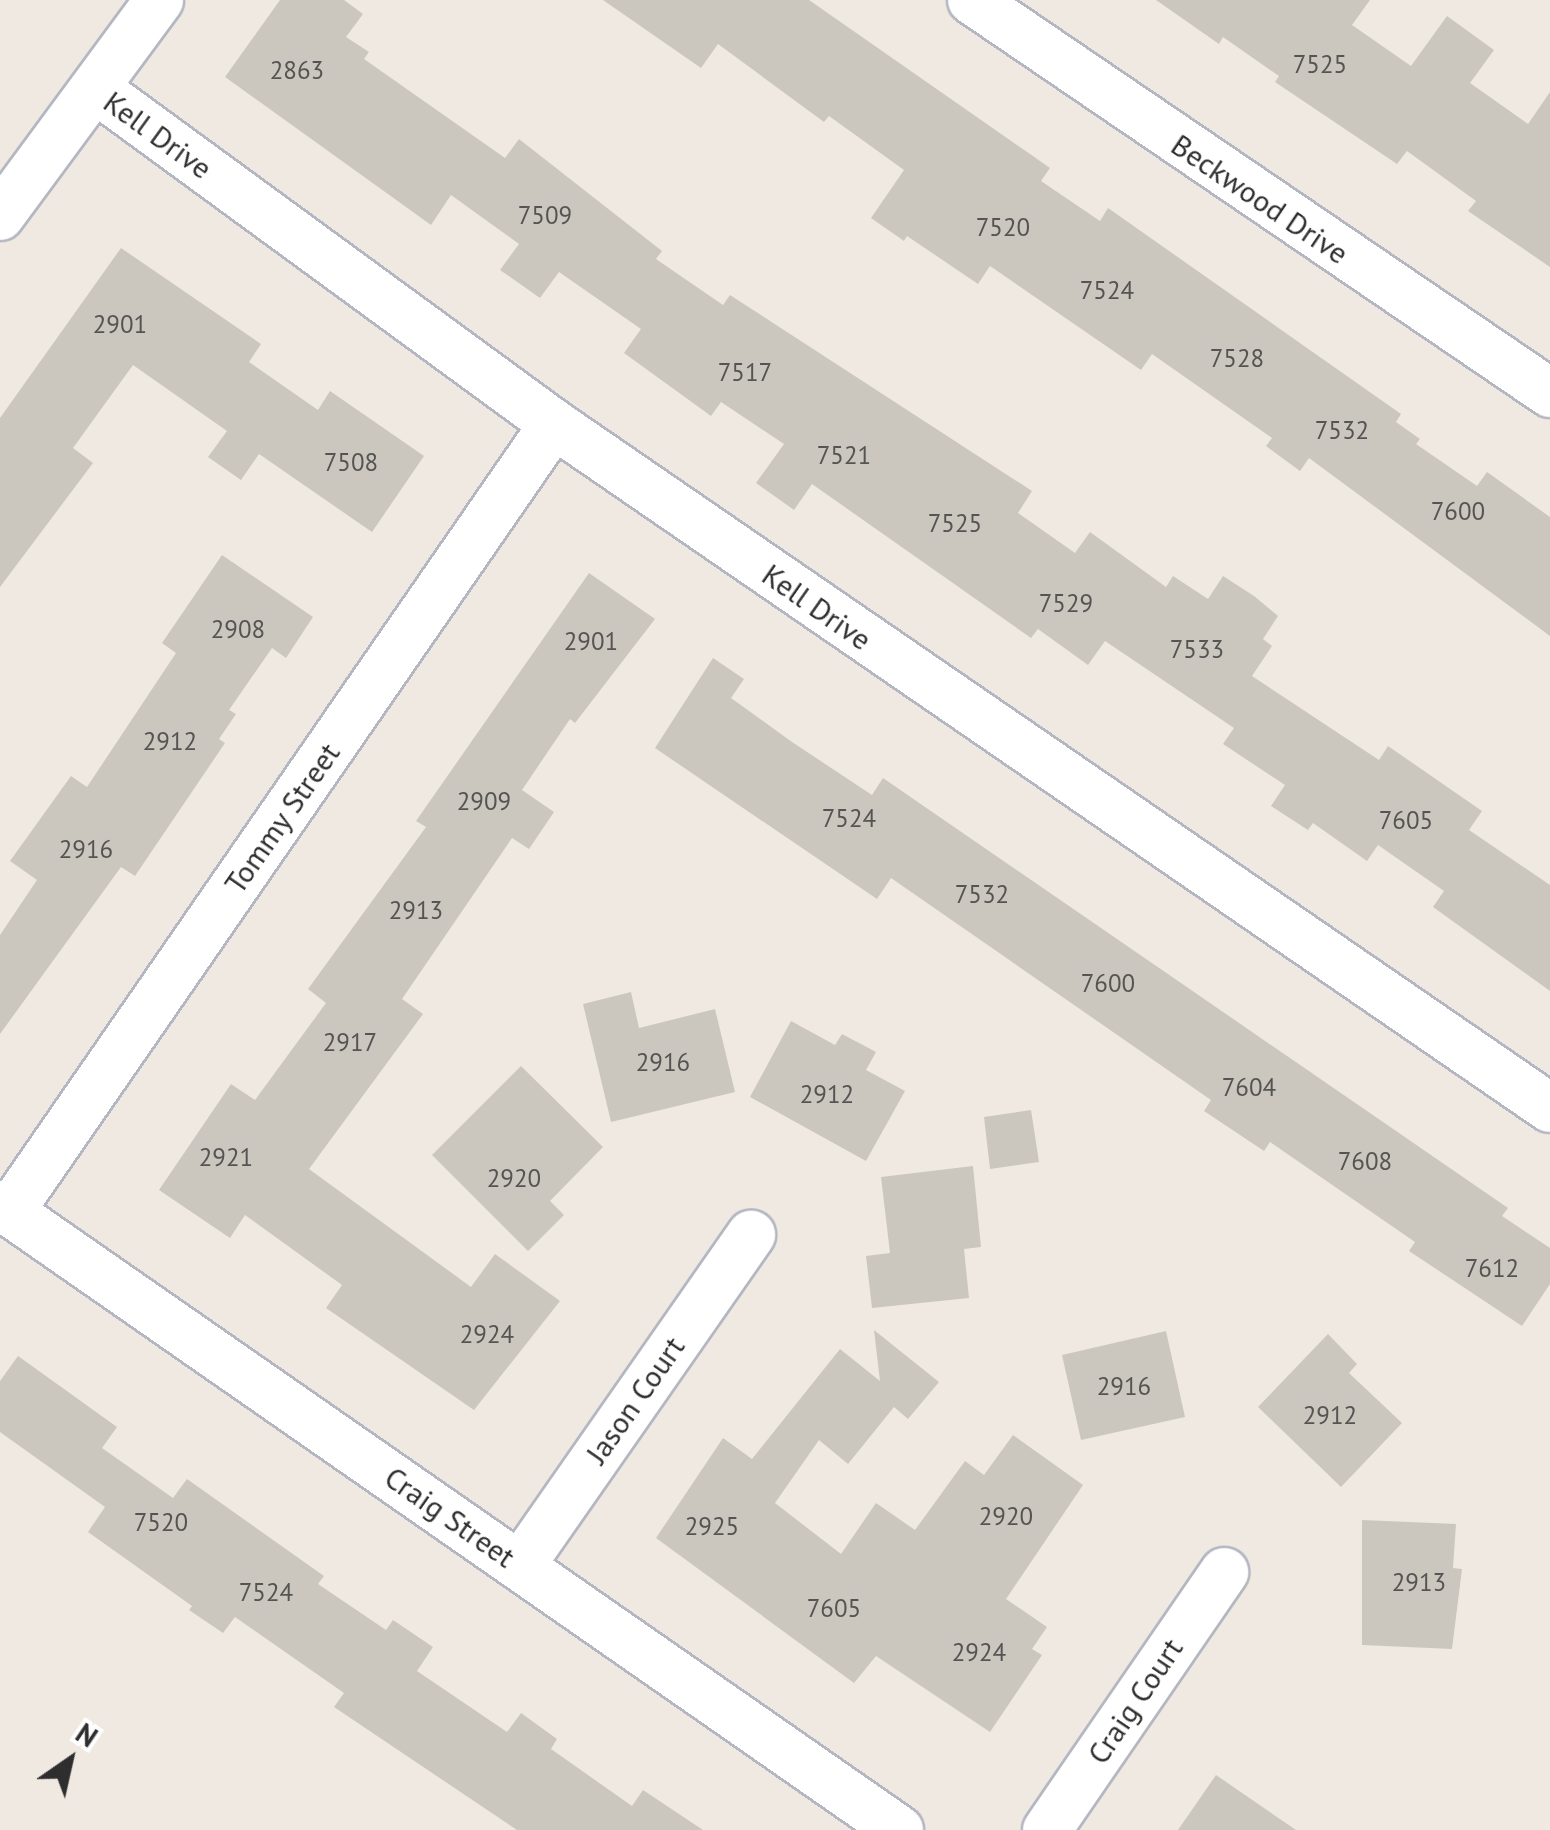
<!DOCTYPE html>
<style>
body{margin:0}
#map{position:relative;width:1550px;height:1830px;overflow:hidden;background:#efe9e1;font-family:"PT Sans",sans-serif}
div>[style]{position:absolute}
.building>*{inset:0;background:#cbc7bf}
.roads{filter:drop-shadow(2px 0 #b4b7c1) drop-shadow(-2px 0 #b4b7c1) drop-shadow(0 2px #b4b7c1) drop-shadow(0 -2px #b4b7c1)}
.minor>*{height:48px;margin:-24px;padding:0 24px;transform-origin:24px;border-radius:24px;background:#fff}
span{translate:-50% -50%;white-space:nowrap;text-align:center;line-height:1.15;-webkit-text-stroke:10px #fff;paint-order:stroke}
.number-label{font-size:25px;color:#555452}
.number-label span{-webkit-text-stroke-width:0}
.street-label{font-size:30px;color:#2e2e2e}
.north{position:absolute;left:20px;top:1710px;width:100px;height:100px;-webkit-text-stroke:8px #fff;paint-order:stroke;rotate:34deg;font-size:28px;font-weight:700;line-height:40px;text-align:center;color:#2e2e2e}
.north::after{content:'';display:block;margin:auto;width:35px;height:45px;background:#2e2e2e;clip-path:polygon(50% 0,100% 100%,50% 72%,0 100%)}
</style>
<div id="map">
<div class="building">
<div style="clip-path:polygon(280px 0,344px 0,363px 14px,346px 37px,369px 52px,364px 59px,505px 158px,519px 139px,662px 251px,656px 259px,723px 305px,730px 295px,1032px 491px,1018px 513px,1075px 553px,1090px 532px,1166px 587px,1173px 576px,1208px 599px,1223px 576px,1254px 596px,1278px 616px,1263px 639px,1272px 646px,1252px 676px,1379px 760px,1388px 746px,1482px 811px,1469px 830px,1550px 885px,1550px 991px,1433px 907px,1444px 891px,1378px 845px,1367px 861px,1313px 823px,1308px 830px,1271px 806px,1285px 785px,1223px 744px,1234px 728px,1105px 641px,1088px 665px,1038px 629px,1031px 638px,812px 484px,794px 510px,756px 483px,784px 444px,721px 402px,711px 416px,624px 353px,641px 329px,559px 272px,540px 298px,500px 270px,519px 244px,451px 195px,431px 225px,225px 77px)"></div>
<div style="clip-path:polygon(603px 0,809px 0,1050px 168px,1041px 181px,1100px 221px,1108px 208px,1401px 414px,1396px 422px,1420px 439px,1416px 444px,1477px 486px,1487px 472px,1550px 517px,1550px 636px,1309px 458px,1300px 471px,1266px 446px,1272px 438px,1152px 354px,1141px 370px,990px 266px,978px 284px,907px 236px,904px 241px,871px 218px,904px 170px,829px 116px,824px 122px,718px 44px,701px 68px)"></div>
<div style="clip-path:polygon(1156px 0,1370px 0,1352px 25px,1411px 66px,1447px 16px,1494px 50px,1470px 83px,1528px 124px,1550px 92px,1550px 267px,1468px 211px,1476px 201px,1407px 151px,1397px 164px,1275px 82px,1279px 76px,1223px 37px,1219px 44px)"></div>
<div style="clip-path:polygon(121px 248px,261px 344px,249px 362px,318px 410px,330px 391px,424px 456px,372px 532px,259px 454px,241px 480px,208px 457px,227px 431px,133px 365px,73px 448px,93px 463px,0 587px,0 418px)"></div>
<div style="clip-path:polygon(222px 555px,313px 617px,286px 658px,272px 648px,229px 710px,236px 714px,219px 739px,225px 743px,135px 876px,121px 867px,0 1034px,0 935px,37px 880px,10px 861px,71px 776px,87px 787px,176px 653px,162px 643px)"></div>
<div style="clip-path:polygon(589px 573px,655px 619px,575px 723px,570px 719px,522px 790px,554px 812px,529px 849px,512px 838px,402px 999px,423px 1014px,309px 1169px,471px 1287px,495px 1254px,560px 1301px,474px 1410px,326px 1308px,342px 1285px,245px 1215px,230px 1238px,159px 1190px,231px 1084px,255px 1100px,326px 1003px,308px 989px,426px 827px,416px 821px)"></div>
<div style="clip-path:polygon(713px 658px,744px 679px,731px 698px,792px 742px,872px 795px,883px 778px,1508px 1208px,1502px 1216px,1550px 1248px,1550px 1284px,1522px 1326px,1409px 1251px,1415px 1242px,1270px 1142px,1264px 1151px,1204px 1111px,1211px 1100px,891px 878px,877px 899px,655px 748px)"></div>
<div style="clip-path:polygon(631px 992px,639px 1028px,715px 1009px,735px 1092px,611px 1122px,583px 1004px)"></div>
<div style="clip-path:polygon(791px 1021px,835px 1045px,842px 1034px,876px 1052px,866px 1070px,905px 1091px,866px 1161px,750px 1097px)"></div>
<div style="clip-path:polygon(521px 1066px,603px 1147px,550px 1201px,564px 1215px,528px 1251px,432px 1155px)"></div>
<div style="clip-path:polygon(1031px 1110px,1039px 1162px,990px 1169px,984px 1117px)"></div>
<div style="clip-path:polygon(973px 1166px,981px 1247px,964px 1249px,969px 1298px,872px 1308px,866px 1256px,890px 1253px,881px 1177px)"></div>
<div style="clip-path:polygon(874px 1330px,939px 1382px,908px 1419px,894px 1407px,848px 1464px,819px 1440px,775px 1503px,841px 1554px,876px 1503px,915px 1530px,965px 1461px,984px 1475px,1013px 1435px,1083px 1485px,1006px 1599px,1047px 1627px,1032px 1649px,1042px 1655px,990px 1732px,876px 1656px,854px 1683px,656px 1538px,723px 1438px,752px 1459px,840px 1349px,880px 1381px)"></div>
<div style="clip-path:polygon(1166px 1331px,1185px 1417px,1081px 1440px,1062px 1355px)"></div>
<div style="clip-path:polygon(1328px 1334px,1357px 1364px,1349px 1373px,1402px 1423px,1341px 1487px,1258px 1407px)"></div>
<div style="clip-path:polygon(18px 1356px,117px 1427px,102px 1448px,173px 1498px,187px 1479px,324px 1576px,318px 1584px,386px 1630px,393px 1620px,433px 1647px,417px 1671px,507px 1732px,521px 1713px,557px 1739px,551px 1749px,632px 1806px,643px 1790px,703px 1830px,517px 1830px,334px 1707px,344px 1693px,235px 1617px,223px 1633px,189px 1610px,192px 1606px,88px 1532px,105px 1507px,0 1432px,0 1381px)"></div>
<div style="clip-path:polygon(1362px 1520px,1456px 1524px,1453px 1568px,1462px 1569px,1452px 1649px,1362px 1645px)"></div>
<div style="clip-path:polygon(1216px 1775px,1296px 1830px,1178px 1830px)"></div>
</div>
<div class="roads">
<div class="minor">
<div style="left:972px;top:0;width:699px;rotate:34.21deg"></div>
<div style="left:96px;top:89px;width:567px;rotate:36.18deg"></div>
<div style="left:554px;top:424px;width:1208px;rotate:34.48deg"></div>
<div style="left:0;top:216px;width:268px;rotate:-53.6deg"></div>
<div style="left:0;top:1205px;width:1095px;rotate:34.81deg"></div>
<div style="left:10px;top:1211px;width:957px;rotate:-55.35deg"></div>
<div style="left:520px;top:1566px;width:404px;rotate:-55.1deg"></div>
<div style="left:1047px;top:1830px;width:313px;rotate:-55.5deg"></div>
</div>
</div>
<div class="number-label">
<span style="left:1320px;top:64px">7525</span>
<span style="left:297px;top:70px">2863</span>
<span style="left:545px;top:215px">7509</span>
<span style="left:1003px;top:227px">7520</span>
<span style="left:1107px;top:290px">7524</span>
<span style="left:120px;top:324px">2901</span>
<span style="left:1237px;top:358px">7528</span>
<span style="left:745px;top:372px">7517</span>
<span style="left:1342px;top:430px">7532</span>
<span style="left:844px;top:455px">7521</span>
<span style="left:351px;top:462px">7508</span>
<span style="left:1458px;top:511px">7600</span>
<span style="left:955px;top:523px">7525</span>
<span style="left:1066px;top:603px">7529</span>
<span style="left:238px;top:629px">2908</span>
<span style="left:591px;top:641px">2901</span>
<span style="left:1197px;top:649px">7533</span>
<span style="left:170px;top:741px">2912</span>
<span style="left:484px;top:801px">2909</span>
<span style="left:849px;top:818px">7524</span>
<span style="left:1406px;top:820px">7605</span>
<span style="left:86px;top:849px">2916</span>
<span style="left:982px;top:894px">7532</span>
<span style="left:416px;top:910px">2913</span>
<span style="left:1108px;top:983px">7600</span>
<span style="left:350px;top:1042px">2917</span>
<span style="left:663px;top:1062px">2916</span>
<span style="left:1249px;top:1087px">7604</span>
<span style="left:827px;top:1094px">2912</span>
<span style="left:226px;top:1157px">2921</span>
<span style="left:1365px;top:1161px">7608</span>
<span style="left:514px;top:1178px">2920</span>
<span style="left:1492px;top:1268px">7612</span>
<span style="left:487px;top:1334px">2924</span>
<span style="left:1124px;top:1386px">2916</span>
<span style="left:1330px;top:1415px">2912</span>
<span style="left:1006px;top:1516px">2920</span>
<span style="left:161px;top:1522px">7520</span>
<span style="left:712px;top:1526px">2925</span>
<span style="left:1419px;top:1582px">2913</span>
<span style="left:266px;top:1592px">7524</span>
<span style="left:834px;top:1608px">7605</span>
<span style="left:979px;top:1652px">2924</span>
</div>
<div class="street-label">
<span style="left:158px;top:135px;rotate:36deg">Kell Drive</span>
<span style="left:1260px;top:199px;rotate:34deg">Beckwood Drive</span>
<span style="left:817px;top:607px;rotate:35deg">Kell Drive</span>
<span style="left:282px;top:818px;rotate:-55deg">Tommy Street</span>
<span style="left:635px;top:1400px;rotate:-55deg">Jason Court</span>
<span style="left:450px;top:1517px;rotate:35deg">Craig Street</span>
<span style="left:1135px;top:1701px;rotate:-56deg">Craig Court</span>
</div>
<div class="north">N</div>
</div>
